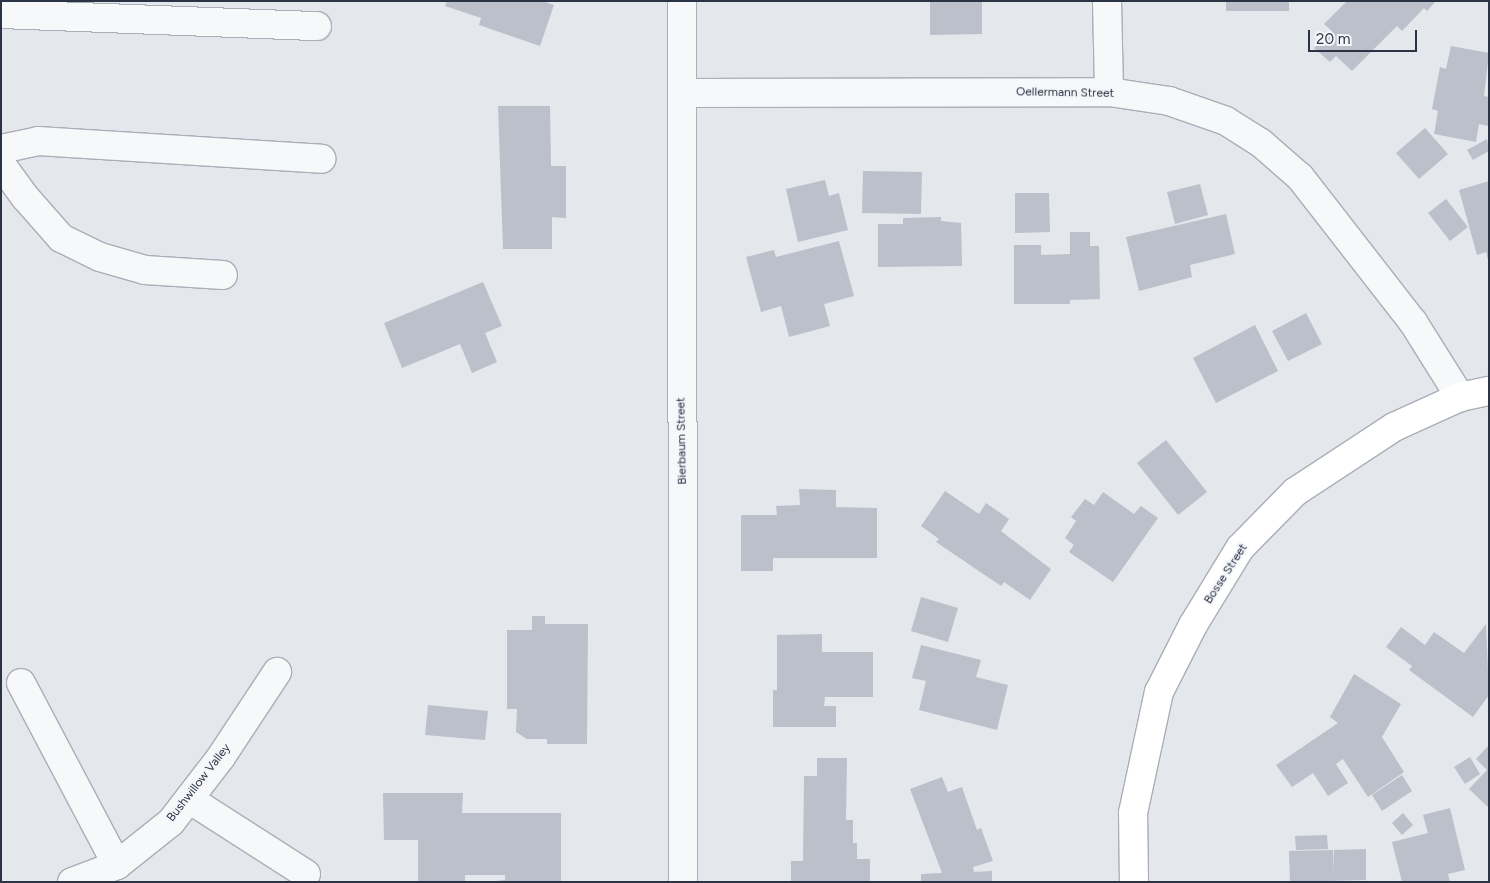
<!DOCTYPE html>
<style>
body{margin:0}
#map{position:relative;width:1490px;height:883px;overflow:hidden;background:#e4e7ec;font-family:Figtree,sans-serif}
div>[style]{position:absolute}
.building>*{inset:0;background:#bbc0ca}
.roads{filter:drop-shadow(1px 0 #a9aeb7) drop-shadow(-1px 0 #a9aeb7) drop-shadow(0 1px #a9aeb7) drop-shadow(0 -1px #a9aeb7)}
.street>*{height:28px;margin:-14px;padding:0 14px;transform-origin:14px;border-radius:14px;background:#f7f8fa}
.secondary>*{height:28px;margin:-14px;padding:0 14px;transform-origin:14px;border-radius:14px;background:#fff}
span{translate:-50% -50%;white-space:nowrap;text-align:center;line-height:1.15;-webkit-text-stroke:4px #f4f6f9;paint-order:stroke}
.street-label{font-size:12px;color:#2b3445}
.frame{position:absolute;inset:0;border:2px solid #2b3445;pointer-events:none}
.scale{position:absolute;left:1308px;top:30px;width:109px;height:22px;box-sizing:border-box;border:2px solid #2b3445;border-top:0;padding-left:6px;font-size:15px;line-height:18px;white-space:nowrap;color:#2b3445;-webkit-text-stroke:4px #f4f6f9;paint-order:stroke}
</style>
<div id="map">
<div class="building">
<div style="clip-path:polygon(447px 1px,542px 1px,554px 5px,540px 46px,479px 25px,481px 18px,445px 6px)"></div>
<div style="clip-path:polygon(930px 1px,982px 1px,982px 34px,930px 35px)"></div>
<div style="clip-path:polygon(1226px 1px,1289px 1px,1289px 11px,1226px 11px)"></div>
<div style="clip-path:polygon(1347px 1px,1436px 1px,1427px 11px,1424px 8px,1402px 31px,1397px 26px,1352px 71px,1336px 56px,1330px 62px,1314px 48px,1332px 31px,1324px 24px)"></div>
<div style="clip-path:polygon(1451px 46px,1489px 53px,1484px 96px,1489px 97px,1489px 126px,1479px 124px,1476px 142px,1434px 134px,1438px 111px,1432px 109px,1440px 67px,1446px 69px)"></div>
<div style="clip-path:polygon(498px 106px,550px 106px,551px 166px,566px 166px,566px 218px,552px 217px,552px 249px,503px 249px)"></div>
<div style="clip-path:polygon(1425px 128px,1448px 154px,1419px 179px,1396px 153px)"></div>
<div style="clip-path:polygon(1487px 139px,1489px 151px,1473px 160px,1467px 150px)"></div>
<div style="clip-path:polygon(863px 171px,922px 172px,921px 214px,862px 213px)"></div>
<div style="clip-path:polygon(825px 180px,829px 196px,839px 193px,848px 230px,798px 242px,786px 189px)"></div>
<div style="clip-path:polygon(1489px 181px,1489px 260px,1488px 260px,1486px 252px,1477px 255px,1459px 190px)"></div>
<div style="clip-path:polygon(1200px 184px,1208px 215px,1175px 224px,1167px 192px)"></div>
<div style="clip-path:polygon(1015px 193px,1049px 193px,1050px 232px,1015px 233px)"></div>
<div style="clip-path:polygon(1446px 199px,1468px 227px,1450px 241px,1428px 213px)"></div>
<div style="clip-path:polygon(1226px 214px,1235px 254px,1190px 265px,1192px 277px,1139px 291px,1126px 237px)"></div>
<div style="clip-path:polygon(941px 217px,941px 221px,961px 223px,962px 266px,878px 267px,878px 224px,903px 224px,903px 218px)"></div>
<div style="clip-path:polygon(1070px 232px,1090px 232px,1090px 246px,1099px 246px,1100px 299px,1070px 300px,1070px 304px,1014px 304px,1014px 245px,1041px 245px,1041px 255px,1070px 254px)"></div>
<div style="clip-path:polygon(839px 241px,854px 296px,824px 304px,830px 326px,789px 337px,781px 306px,761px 312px,746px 257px,774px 250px,776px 257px)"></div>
<div style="clip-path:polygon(483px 282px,502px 326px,485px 333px,497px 362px,472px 373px,460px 344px,402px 368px,384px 323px)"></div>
<div style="clip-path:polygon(1306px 313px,1322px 344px,1288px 361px,1272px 331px)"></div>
<div style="clip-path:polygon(1255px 325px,1278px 371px,1216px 403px,1193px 358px)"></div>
<div style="clip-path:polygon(1166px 440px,1207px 492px,1178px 515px,1137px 463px)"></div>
<div style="clip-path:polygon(799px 489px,836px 490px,836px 507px,877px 508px,877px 558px,773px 558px,773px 571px,741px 571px,741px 515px,777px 515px,776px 506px,800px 505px)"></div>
<div style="clip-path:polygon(945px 491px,979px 514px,986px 503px,1009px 519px,1001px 531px,1051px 569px,1030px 600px,1004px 582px,1001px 586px,936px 542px,939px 539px,921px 526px)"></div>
<div style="clip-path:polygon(1103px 492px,1134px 514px,1141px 506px,1158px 518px,1113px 582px,1069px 552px,1074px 545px,1065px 538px,1076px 521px,1071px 517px,1085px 499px,1094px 505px)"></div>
<div style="clip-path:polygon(921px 597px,958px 608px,948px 642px,911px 631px)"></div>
<div style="clip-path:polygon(532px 616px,545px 616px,545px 624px,588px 624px,587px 744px,547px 744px,547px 739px,527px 739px,516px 732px,517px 709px,507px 709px,507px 630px,532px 630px)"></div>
<div style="clip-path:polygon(1486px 624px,1489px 695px,1473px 717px,1409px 670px,1412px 666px,1386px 647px,1401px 627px,1425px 645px,1434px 632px,1464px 653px)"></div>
<div style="clip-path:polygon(822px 634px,822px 652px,873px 652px,873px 697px,825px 697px,824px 706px,836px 706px,836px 727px,773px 727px,773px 690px,777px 690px,777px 635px)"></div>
<div style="clip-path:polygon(921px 645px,981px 660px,976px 677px,1008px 685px,997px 730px,919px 710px,926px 681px,912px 678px)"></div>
<div style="clip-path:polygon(1354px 674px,1401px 704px,1382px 737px,1404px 772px,1368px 797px,1343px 759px,1336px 764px,1348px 783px,1328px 796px,1313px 773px,1292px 787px,1276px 765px,1338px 723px,1330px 717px)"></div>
<div style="clip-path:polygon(428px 705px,488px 711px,485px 740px,425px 735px)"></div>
<div style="clip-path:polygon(1489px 745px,1489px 808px,1469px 789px,1487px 770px,1476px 759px)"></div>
<div style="clip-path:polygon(1470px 757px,1480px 774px,1465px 784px,1454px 767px)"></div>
<div style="clip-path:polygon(817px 758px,847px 758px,846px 820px,853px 820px,853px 843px,857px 843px,857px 859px,870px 859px,870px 882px,791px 882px,791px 861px,803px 861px,804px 776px,817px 776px)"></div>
<div style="clip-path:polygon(1402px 775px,1412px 791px,1382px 811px,1372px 795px)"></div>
<div style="clip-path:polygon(942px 777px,948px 792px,962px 787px,977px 830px,981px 828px,993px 861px,973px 867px,974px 872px,992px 871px,992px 882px,921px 882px,921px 874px,942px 873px,910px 789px)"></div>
<div style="clip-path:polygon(383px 793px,463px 793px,462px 813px,561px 813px,561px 882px,487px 882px,505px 880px,505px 875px,465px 875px,465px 882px,418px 882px,418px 840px,384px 840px)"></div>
<div style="clip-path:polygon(1450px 808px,1465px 870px,1448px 874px,1450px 882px,1402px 882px,1392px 842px,1428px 833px,1423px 815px)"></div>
<div style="clip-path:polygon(1403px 813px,1413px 825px,1402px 835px,1392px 823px)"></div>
<div style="clip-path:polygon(1327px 835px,1328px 849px,1296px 850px,1295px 836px)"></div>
<div style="clip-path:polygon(1366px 849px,1366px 880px,1290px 882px,1289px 851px,1333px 850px,1334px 872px,1334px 850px)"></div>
</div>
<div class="roads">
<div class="street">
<div style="left:682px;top:1px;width:881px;rotate:89.93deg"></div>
<div style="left:1107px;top:1px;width:91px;rotate:88.7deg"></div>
<div style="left:1px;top:14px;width:316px;rotate:2.2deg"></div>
<div style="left:683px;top:93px;width:426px;rotate:-0.1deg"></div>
<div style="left:1109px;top:92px;width:61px;rotate:8.5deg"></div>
<div style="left:1169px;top:101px;width:60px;rotate:19.3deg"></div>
<div style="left:1226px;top:121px;width:41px;rotate:32.2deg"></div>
<div style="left:1261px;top:143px;width:52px;rotate:41.1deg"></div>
<div style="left:1300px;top:177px;width:184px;rotate:52.1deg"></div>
<div style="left:1413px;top:322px;width:89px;rotate:57.9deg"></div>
<div style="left:1px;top:149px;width:38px;rotate:-12deg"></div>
<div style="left:38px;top:141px;width:284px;rotate:3.6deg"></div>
<div style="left:1px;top:164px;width:41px;rotate:54deg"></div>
<div style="left:25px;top:197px;width:55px;rotate:48.7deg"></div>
<div style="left:61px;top:238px;width:43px;rotate:26deg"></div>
<div style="left:100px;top:257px;width:47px;rotate:16.1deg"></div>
<div style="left:145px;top:270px;width:78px;rotate:3.7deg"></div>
<div style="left:21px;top:683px;width:206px;rotate:62.2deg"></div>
<div style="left:189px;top:799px;width:139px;rotate:32.7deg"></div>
<div style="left:72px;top:882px;width:48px;rotate:-20.7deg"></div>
<div style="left:117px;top:865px;width:69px;rotate:-38.5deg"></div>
<div style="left:171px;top:822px;width:82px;rotate:-52.4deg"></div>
<div style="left:221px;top:757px;width:102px;rotate:-56.6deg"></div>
</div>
<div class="secondary">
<div style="left:1134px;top:882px;width:69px;rotate:-90.8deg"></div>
<div style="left:1133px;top:813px;width:124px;rotate:-77.9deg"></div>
<div style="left:1159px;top:692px;width:75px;rotate:-63.1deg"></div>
<div style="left:1193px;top:625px;width:90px;rotate:-58.6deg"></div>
<div style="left:1240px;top:548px;width:78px;rotate:-45.5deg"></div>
<div style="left:1295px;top:492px;width:118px;rotate:-33.3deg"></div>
<div style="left:1394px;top:427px;width:72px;rotate:-24.4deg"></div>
<div style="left:1460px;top:397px;width:30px;rotate:-12deg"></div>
</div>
</div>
<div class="street-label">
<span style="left:1065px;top:93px;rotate:1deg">Oellermann Street</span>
<span style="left:682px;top:441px;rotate:-91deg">Bierbaum Street</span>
<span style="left:1226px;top:574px;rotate:-57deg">Bosse Street</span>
<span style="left:199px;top:783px;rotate:-52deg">Bushwillow Valley</span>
</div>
<div class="frame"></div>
<div class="scale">20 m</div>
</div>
